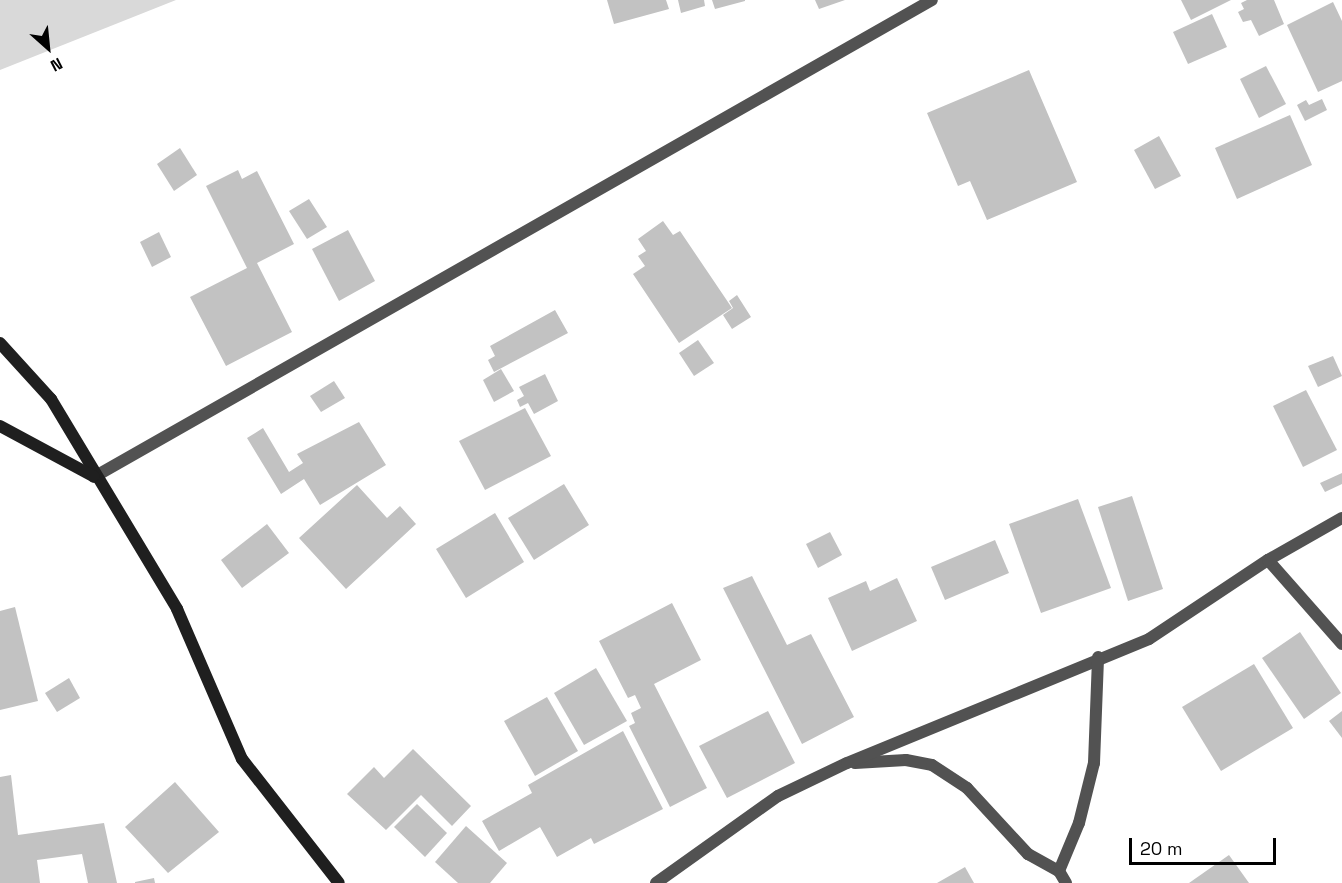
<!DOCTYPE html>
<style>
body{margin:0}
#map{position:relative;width:1342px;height:883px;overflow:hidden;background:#fff;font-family:"Space Grotesk",sans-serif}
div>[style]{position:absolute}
.green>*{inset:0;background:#d9d9d9}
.building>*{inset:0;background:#c2c2c2}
.minor>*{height:12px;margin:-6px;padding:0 6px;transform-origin:6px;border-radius:6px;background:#525252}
.secondary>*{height:12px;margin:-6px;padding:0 6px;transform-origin:6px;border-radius:6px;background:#1f1f1f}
span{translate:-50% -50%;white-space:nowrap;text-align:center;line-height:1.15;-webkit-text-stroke:5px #fff;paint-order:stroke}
.north{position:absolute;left:18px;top:18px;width:60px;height:60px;-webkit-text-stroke:4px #fff;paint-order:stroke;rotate:153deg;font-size:16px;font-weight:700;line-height:24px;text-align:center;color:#000}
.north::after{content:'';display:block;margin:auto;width:21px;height:27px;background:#000;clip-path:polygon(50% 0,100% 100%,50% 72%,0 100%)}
.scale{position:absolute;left:1129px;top:838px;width:147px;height:27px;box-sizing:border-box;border:3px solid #000;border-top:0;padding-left:8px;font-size:18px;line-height:21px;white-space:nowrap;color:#000;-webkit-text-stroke:4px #fff;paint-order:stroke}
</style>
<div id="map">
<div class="green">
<div style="clip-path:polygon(0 0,176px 0,0 70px)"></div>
</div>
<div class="building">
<div style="clip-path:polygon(607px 0,666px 0,669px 9px,614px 24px)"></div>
<div style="clip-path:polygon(678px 0,704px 0,705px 6px,681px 13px)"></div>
<div style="clip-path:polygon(712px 0,745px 0,745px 1px,715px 9px)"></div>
<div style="clip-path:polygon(815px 0,845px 0,819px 9px)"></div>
<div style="clip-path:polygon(1181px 0,1231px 0,1191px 20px)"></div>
<div style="clip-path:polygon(1247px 0,1274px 0,1284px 24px,1259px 36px,1251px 20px,1243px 22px,1238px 12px,1244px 9px,1241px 3px)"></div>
<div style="clip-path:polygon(1333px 2px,1342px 21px,1342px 81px,1318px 92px,1287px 25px)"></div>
<div style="clip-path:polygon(1212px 14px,1227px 47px,1188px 64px,1173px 32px)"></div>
<div style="clip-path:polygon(1266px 66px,1286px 104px,1259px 118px,1240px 79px)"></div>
<div style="clip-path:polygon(1029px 70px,1077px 182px,987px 220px,970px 181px,958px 186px,927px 113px)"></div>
<div style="clip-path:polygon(1322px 99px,1327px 110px,1305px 121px,1297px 105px,1306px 100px,1309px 105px)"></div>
<div style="clip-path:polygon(1290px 115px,1312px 165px,1237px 199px,1215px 148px)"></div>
<div style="clip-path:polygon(1159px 136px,1181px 176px,1155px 189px,1134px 150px)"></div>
<div style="clip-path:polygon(180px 148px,197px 175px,174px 191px,157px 164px)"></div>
<div style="clip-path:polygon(238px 170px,242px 179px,257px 171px,294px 244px,257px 263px,292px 332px,226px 366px,190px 297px,247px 268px,206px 186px)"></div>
<div style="clip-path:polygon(309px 199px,327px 227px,307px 239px,289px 211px)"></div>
<div style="clip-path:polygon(663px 221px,673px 235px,680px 231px,732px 308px,679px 343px,633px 274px,645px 266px,638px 256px,646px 251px,638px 239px)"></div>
<div style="clip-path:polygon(348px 230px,375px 281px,339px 301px,312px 249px)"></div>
<div style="clip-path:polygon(159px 232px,171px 257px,152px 267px,140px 242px)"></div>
<div style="clip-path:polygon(737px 295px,751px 317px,732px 329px,723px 315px,733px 308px,729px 301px)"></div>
<div style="clip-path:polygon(555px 310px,568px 333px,494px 372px,488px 360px,495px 356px,490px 346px)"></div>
<div style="clip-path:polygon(698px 340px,714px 363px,694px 376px,679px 353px)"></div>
<div style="clip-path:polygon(1333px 356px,1342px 376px,1318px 387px,1308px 366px)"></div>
<div style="clip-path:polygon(501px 369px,514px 391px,494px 402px,483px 380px)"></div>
<div style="clip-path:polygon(545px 374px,558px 401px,534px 414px,528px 403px,520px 407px,517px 400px,524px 396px,519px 387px)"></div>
<div style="clip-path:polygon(334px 381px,345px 398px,321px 412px,310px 396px)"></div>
<div style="clip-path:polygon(1306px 390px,1337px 450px,1303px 467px,1273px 406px)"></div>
<div style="clip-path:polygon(525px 408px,551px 456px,485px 490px,459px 441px)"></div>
<div style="clip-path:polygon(359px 422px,386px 465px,320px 505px,304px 479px,281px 494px,247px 438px,263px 428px,289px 472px,303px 463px,297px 454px)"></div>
<div style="clip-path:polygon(1342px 473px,1342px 484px,1325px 492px,1320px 483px)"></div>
<div style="clip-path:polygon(564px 484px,589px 525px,534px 560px,508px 518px)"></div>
<div style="clip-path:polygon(357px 485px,387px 518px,400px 506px,416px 524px,346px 589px,299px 538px)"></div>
<div style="clip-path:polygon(1132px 496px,1163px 589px,1128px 601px,1098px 507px)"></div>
<div style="clip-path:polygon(1078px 499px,1111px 588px,1041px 613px,1009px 524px)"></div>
<div style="clip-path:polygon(495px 513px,524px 562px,466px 598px,436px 549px)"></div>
<div style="clip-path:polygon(267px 524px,289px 553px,242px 588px,221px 560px)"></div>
<div style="clip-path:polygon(830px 532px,842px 555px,818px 568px,806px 544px)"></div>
<div style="clip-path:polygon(995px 540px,1009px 573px,945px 600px,931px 567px)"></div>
<div style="clip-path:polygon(752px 576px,787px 645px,811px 634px,854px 717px,802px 744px,723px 588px)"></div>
<div style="clip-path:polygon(897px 578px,917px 621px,852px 651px,828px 598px,866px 581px,870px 591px)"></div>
<div style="clip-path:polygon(672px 603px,701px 660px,654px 684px,707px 788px,670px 807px,629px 726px,635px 723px,631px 713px,641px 708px,635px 695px,628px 698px,599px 641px)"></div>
<div style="clip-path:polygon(15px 607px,38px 701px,0 710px,0 611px)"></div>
<div style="clip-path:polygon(1300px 632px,1341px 693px,1304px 719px,1262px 658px)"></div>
<div style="clip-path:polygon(1254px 664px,1293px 728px,1221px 771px,1182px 707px)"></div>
<div style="clip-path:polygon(596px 668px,627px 721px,584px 745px,554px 693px)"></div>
<div style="clip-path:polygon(69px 678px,80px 698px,57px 712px,45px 693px)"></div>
<div style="clip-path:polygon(547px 697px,578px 751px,535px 776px,504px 721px)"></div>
<div style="clip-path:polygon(768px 711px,795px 763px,727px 798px,699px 746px)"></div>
<div style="clip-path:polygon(1342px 711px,1342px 738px,1329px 721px)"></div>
<div style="clip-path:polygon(623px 731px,663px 809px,594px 844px,591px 838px,557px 857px,540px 827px,499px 851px,482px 821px,532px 793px,528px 785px)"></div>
<div style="clip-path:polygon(413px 749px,471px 806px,452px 826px,421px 795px,386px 830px,347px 794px,374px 767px,384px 778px)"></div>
<div style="clip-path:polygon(11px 775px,18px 835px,104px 823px,117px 883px,88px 883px,82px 854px,37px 860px,40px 883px,0 883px,0 777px)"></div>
<div style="clip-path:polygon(175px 782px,219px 832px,168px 873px,125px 827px)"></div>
<div style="clip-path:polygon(417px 804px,447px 833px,425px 857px,394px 827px)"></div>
<div style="clip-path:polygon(466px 826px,507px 863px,490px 883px,458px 883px,435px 862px)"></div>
<div style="clip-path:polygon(1229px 855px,1249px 883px,1189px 883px)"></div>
<div style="clip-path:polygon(965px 867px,974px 883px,937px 883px)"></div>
<div style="clip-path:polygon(154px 878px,155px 883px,135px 883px,135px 882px)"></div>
</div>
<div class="minor">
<div style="left:94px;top:477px;width:964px;rotate:-29.65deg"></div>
<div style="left:1268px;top:560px;width:112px;rotate:48.6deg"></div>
<div style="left:855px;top:763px;width:51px;rotate:-3.4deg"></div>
<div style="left:906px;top:760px;width:26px;rotate:11deg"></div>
<div style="left:932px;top:765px;width:42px;rotate:33.3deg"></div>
<div style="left:967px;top:788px;width:90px;rotate:47.3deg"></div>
<div style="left:1028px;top:854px;width:35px;rotate:29deg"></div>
<div style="left:656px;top:883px;width:150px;rotate:-35.5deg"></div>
<div style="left:778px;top:796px;width:76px;rotate:-25.6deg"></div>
<div style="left:847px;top:763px;width:326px;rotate:-22.3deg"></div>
<div style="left:1149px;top:639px;width:143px;rotate:-33.6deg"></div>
<div style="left:1268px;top:560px;width:85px;rotate:-29.6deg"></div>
<div style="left:1066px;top:883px;width:14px;rotate:-120deg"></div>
<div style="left:1059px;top:871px;width:52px;rotate:-67.4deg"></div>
<div style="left:1079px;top:823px;width:62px;rotate:-76deg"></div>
<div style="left:1094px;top:763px;width:106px;rotate:-87.8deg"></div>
</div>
<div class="secondary">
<div style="left:0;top:343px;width:76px;rotate:47.7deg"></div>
<div style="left:51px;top:399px;width:245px;rotate:59deg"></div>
<div style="left:177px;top:609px;width:163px;rotate:66.6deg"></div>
<div style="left:242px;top:759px;width:157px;rotate:52deg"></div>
<div style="left:0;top:426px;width:106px;rotate:28.3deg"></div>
</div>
<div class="north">N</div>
<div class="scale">20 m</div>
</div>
